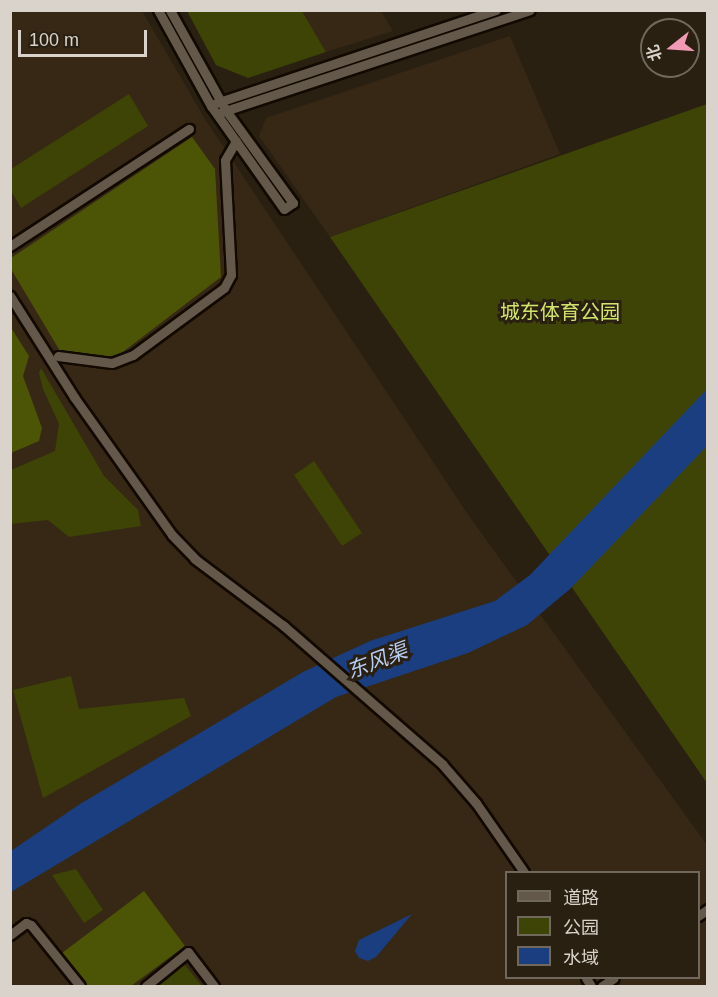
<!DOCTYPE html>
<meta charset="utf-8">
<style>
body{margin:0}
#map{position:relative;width:718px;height:997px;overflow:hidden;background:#292012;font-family:Arial,"Noto Sans SC",sans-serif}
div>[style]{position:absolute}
.built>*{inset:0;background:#362814}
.green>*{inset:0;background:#3d4405}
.forest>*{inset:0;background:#4c5506}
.water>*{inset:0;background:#1a3e80}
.roads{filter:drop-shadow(2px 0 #120901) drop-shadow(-2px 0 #120901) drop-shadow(0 2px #120901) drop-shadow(0 -2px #120901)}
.minor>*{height:9px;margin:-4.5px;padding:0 4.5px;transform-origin:4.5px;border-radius:4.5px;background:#635849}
span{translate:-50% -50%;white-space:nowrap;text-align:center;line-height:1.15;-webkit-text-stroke:6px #292012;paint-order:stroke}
.park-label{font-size:20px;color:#d2e56a}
.water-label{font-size:21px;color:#b7cdf4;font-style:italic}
.frame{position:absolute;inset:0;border:12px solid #dad3cb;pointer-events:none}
.legend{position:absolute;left:505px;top:871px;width:195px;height:108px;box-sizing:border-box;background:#292012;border:2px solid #70685c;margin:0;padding:8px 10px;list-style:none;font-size:18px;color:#dad3cb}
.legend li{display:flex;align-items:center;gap:12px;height:30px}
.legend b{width:30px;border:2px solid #70685c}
.north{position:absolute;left:640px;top:18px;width:60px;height:60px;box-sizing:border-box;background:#292012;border:2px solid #70685c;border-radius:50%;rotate:253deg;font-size:16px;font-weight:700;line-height:24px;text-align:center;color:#dad3cb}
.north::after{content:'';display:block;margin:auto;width:21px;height:27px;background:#f09ab6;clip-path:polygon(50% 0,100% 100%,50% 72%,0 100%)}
.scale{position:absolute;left:18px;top:30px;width:129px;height:27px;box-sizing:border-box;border:3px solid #dad3cb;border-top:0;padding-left:8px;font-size:18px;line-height:21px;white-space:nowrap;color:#dad3cb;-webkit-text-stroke:4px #292012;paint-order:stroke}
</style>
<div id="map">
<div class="built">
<div style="clip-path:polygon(evenodd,10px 11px,142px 11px,205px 119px,469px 516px,707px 845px,707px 986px,11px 986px,10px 11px,506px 872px,698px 872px,698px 978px,506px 978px,506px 872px)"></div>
<div style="clip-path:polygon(302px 11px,381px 11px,393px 31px,326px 52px)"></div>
<div style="clip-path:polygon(510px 36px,560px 154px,330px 237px,259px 136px,266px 118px)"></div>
</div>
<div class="green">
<div style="clip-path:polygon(187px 11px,302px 11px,326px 52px,248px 78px,216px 65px)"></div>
<div style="clip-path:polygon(129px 94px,148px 126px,21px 208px,11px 191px,11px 169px)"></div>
<div style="clip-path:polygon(707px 104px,707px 783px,330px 237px)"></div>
<div style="clip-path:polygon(41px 368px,104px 476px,138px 510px,141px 526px,69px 537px,48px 520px,11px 524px,11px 470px,55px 451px,59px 424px,43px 389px,39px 373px)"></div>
<div style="clip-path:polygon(314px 461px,362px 533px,342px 546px,294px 475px)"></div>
<div style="clip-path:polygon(71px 676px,79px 709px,184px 698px,191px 716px,43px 798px,13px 690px)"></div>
<div style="clip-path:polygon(76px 869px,103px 910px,84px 923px,52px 875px)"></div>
<div style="clip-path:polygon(184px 964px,202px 986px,155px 986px)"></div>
</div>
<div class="forest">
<div style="clip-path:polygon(192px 137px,215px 169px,221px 277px,115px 358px,60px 351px,11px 269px,11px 258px)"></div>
<div style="clip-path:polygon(10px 326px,29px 356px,23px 376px,42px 428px,39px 441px,11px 453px)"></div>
<div style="clip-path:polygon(144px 891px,185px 946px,131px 986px,87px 986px,62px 953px)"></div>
</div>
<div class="water">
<div style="clip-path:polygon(707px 389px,707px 446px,570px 589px,527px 625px,468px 653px,336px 697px,11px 892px,11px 851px,80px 804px,303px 672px,370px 641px,495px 601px,530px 575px)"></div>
<div style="clip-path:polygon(412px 914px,376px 957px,368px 961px,359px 958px,355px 951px,359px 940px)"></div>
</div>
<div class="roads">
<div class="minor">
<div style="left:158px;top:10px;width:110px;rotate:61.1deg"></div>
<div style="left:211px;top:106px;width:126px;rotate:54.7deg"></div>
<div style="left:284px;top:209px;width:11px;rotate:-34deg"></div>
<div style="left:293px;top:203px;width:116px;rotate:-125.9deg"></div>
<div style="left:225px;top:109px;width:113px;rotate:-119.1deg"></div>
<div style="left:216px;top:103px;width:295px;rotate:-18.4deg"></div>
<div style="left:222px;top:112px;width:324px;rotate:-18.3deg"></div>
<div style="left:10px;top:246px;width:214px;rotate:-33.2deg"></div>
<div style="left:10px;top:296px;width:120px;rotate:57.6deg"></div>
<div style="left:74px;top:397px;width:169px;rotate:54.6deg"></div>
<div style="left:172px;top:535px;width:33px;rotate:46deg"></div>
<div style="left:195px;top:559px;width:111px;rotate:37deg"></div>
<div style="left:284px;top:626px;width:210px;rotate:41.1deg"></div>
<div style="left:442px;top:764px;width:52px;rotate:48.9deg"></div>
<div style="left:476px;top:803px;width:84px;rotate:55.2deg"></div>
<div style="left:58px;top:356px;width:54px;rotate:7.4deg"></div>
<div style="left:112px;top:363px;width:22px;rotate:-21deg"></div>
<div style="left:133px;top:355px;width:113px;rotate:-36.4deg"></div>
<div style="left:224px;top:288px;width:15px;rotate:-62deg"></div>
<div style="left:231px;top:275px;width:115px;rotate:-93deg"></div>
<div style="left:225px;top:160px;width:22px;rotate:-60deg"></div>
<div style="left:698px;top:916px;width:12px;rotate:-35deg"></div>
<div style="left:10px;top:935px;width:20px;rotate:-37deg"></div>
<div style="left:26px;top:923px;width:5px;rotate:22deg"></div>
<div style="left:31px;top:925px;width:78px;rotate:51.2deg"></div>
<div style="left:586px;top:978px;width:9px;rotate:58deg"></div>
<div style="left:146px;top:986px;width:54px;rotate:-39deg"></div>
<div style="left:188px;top:952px;width:43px;rotate:52.6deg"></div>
<div style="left:602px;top:986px;width:14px;rotate:-34deg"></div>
</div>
</div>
<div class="park-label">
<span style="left:560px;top:312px">城东体育公园</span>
</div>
<div class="water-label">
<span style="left:377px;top:661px;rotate:-21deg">东风渠</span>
</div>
<div class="frame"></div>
<ul class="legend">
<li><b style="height:8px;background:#635849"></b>道路</li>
<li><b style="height:16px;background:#3d4405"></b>公园</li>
<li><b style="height:16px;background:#1a3e80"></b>水域</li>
</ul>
<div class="north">北</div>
<div class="scale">100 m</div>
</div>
